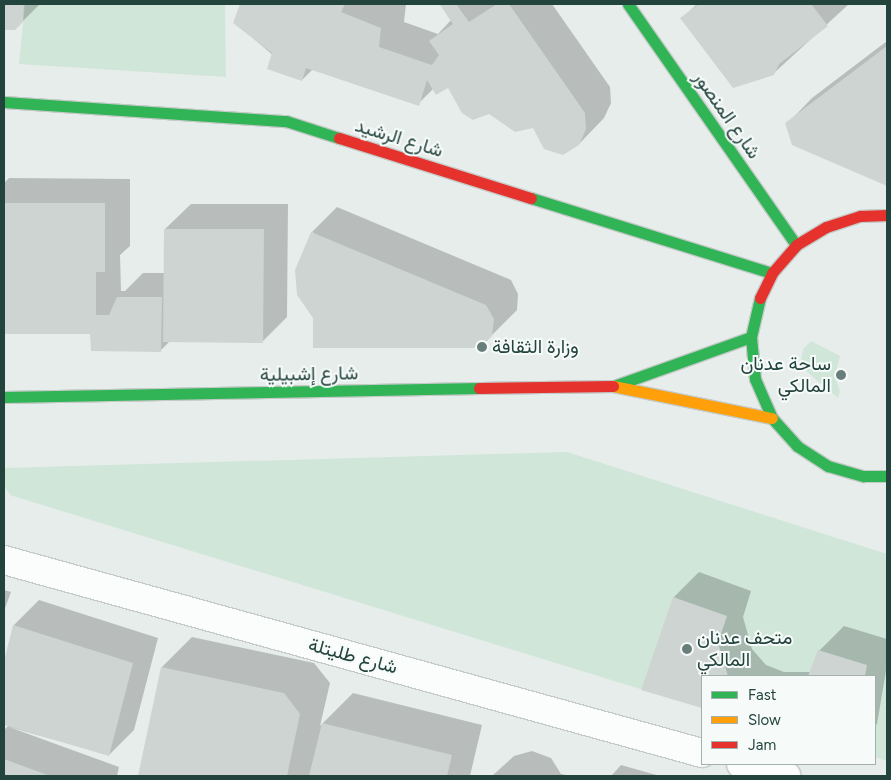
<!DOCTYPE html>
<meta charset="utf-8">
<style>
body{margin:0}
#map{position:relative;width:891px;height:780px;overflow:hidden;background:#e7edeb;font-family:Figtree,Vazirmatn,sans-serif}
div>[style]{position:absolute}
.green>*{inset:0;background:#d0e6d9}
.shadow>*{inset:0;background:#0003}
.building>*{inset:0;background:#ced4d2}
.roads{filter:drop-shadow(1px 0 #c4cac8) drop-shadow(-1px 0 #c4cac8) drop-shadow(0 1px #c4cac8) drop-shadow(0 -1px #c4cac8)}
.street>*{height:28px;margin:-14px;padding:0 14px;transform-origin:14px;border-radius:14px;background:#fbfcfc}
.fast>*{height:11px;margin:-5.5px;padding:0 5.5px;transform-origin:5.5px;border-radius:5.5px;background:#30b455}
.slow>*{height:11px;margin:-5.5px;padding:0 5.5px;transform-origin:5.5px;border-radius:5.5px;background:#ff9f0a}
.jam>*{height:11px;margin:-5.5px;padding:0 5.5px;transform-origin:5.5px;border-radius:5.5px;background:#e5322d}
.dots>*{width:14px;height:14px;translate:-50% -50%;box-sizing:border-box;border:2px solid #f6fbf9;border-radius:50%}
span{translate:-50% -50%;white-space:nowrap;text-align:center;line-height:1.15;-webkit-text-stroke:4px #f6fbf9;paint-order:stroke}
.street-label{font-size:19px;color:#23433d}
.poi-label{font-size:19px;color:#23433d}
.left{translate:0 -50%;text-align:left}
.right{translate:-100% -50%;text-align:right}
.frame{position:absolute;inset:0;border:5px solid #23433d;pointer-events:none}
.legend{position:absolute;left:701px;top:675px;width:175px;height:90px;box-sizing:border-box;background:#f6fbf9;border:1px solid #a2b1ae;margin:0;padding:6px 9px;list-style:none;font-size:15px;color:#23433d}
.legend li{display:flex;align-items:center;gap:10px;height:25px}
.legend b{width:25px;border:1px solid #a2b1ae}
</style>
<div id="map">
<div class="green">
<div style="clip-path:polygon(25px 4px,225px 4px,226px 77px,19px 64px)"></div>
<div style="clip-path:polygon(811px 341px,840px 356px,835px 376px,840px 391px,838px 398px,806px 371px,801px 361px,803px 349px)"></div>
<div style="clip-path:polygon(567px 452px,887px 554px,887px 761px,875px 757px,875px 676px,702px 676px,702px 708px,10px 495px,4px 485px,4px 468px)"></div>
</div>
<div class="shadow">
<div style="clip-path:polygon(4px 4px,40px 4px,15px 29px,4px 28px)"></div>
<div style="clip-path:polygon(242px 4px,406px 4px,404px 22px,438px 34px,451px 20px,443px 4px,552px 4px,610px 87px,611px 103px,604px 118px,579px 144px,533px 127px,448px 87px,434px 88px,418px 104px,313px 69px,302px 80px,234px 22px)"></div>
<div style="clip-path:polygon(697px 4px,849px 4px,773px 74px,682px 18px)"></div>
<div style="clip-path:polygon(887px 41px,887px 185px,793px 144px,787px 124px,812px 98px)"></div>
<div style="clip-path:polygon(9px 178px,130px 179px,130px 246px,120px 255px,121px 291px,125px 291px,143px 273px,165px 273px,165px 229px,191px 204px,288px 204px,287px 317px,262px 342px,170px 341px,161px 350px,92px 333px,4px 332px,4px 183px)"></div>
<div style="clip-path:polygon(337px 207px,511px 280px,518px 294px,517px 310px,483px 344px,312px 232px)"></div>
<div style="clip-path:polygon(699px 572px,751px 591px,743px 617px,752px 649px,766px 665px,784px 672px,810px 672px,819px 651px,844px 626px,887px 639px,887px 665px,877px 724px,875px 726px,875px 676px,702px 676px,702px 706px,642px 689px,674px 597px)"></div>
<div style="clip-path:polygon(4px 590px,11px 592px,4px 611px)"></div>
<div style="clip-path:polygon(39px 600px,158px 638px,134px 730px,109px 755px,9px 727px,119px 767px,117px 776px,4px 776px,4px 730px,9px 725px,4px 723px,4px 666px,14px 625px)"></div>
<div style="clip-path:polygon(192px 637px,314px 663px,330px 683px,320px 726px,353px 693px,482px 725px,470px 776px,139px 776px,162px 667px)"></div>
<div style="clip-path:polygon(532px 751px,551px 758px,561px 774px,570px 776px,492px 776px,514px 756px)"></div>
<div style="clip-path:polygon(621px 765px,660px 776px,611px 776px)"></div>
</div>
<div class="building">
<div style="clip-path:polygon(4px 4px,24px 4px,23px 22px,15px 30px,4px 30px)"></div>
<div style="clip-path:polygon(240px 4px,345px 4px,341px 12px,381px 28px,379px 47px,432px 65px,439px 55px,429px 41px,453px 24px,440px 5px,456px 4px,469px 22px,497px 4px,509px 4px,585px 113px,586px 129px,579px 145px,563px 155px,544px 149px,533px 128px,515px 132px,489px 114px,473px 120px,462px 113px,448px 88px,436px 95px,427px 80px,419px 106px,306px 68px,302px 81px,267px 69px,272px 53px,233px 23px)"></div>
<div style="clip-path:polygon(699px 4px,811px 4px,828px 26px,779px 64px,774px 75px,733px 88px,680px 18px)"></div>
<div style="clip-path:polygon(887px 46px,887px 186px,792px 145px,785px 123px)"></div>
<div style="clip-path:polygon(4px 203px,105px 203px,105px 272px,96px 272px,96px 315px,109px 315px,117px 297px,162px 297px,161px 352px,91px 351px,90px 334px,4px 334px)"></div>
<div style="clip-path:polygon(164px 229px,264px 229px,263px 343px,163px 342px)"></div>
<div style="clip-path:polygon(311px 232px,486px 305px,494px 319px,492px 336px,483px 345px,473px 348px,313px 348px,313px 318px,297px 295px,295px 270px)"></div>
<div style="clip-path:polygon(673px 597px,727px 616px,718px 643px,728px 676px,702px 676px,702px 708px,641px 690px)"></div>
<div style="clip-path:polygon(13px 625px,133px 663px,109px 756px,4px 725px,4px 661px)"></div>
<div style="clip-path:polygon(818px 650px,867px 665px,865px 676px,808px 676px)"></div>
<div style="clip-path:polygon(161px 667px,284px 693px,300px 714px,287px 776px,138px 776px)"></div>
<div style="clip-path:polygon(322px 723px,452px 755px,447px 776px,309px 776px)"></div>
<div style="clip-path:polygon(4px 759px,50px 776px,4px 776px)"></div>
</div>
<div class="roads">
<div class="street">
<div style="left:4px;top:560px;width:724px;rotate:15.46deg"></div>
<div style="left:741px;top:764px;width:47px;rotate:14.9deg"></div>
</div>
<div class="fast">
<div style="left:628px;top:4px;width:294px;rotate:55.1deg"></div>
<div style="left:4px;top:102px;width:283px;rotate:3.9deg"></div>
<div style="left:286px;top:121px;width:56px;rotate:17.8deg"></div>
<div style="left:531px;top:198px;width:252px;rotate:17.3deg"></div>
<div style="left:760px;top:298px;width:40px;rotate:103deg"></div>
<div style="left:751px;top:337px;width:42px;rotate:84.6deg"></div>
<div style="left:755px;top:379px;width:43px;rotate:66.4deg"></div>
<div style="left:772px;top:418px;width:38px;rotate:48deg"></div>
<div style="left:797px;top:446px;width:37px;rotate:33deg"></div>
<div style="left:828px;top:466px;width:37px;rotate:16deg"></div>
<div style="left:864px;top:476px;width:23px"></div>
<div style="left:614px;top:386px;width:145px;rotate:-19.7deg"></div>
<div style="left:4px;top:397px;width:475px;rotate:-1.1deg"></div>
</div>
<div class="slow">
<div style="left:613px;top:386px;width:162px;rotate:11.4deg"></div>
</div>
<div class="jam">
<div style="left:339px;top:138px;width:201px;rotate:17.4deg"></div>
<div style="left:760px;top:298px;width:28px;rotate:-64deg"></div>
<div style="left:772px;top:273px;width:37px;rotate:-49deg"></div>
<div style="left:796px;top:245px;width:35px;rotate:-31deg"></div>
<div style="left:826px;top:227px;width:36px;rotate:-18deg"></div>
<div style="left:860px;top:216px;width:27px;rotate:-2deg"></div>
<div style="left:479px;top:388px;width:134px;rotate:-0.9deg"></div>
</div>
</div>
<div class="dots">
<div style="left:482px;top:347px;background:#687e7a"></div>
<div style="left:841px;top:375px;background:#687e7a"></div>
<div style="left:687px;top:649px;background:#687e7a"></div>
</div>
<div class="street-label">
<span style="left:727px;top:115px;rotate:55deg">شارع المنصور</span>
<span style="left:399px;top:138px;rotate:17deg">شارع الرشيد</span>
<span style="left:309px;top:374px;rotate:-1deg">شارع إشبيلية</span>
<span style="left:353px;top:656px;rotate:15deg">شارع طليتلة</span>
</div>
<div class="poi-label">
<span class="left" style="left:492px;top:347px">وزارة الثقافة</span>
<span class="right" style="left:831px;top:375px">ساحة عدنان<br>المالكي</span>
<span class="left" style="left:697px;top:649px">متحف عدنان<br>المالكي</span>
</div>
<div class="frame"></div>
<ul class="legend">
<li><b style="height:6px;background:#30b455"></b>Fast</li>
<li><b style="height:6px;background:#ff9f0a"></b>Slow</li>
<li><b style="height:6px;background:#e5322d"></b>Jam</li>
</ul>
</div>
